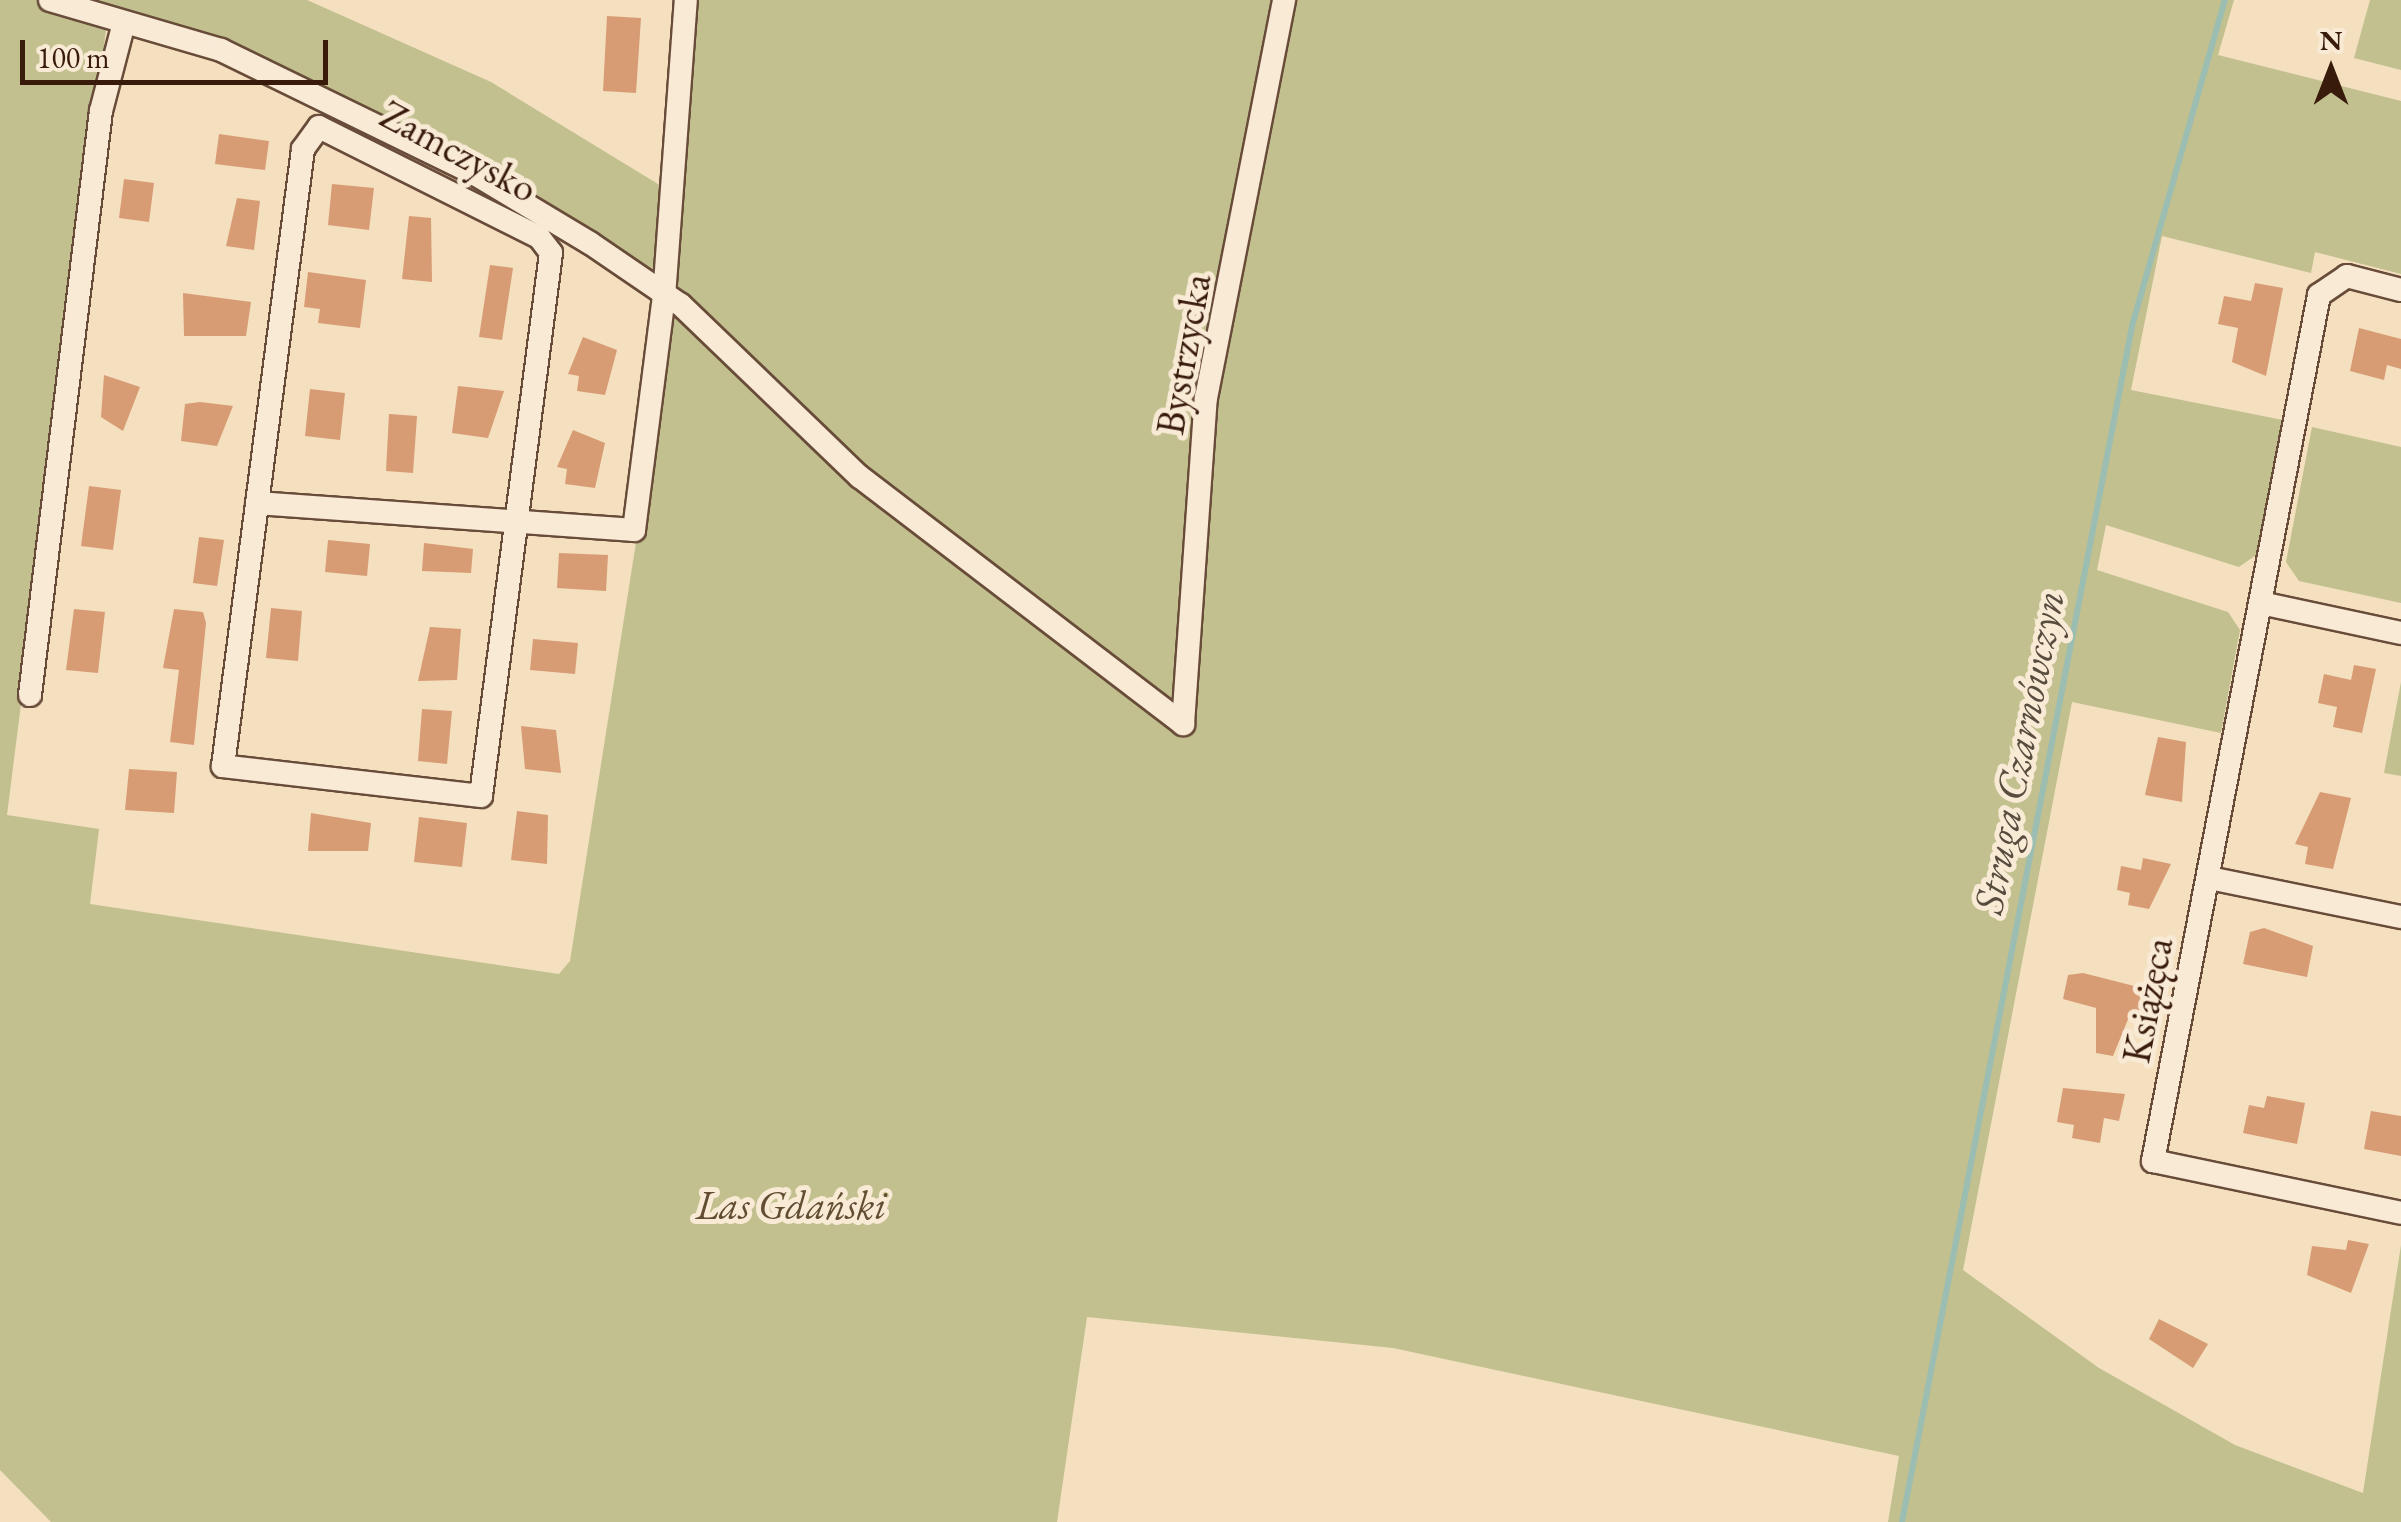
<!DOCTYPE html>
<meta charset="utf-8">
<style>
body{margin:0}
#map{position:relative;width:2401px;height:1522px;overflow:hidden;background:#f4dfbf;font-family:"EB Garamond",serif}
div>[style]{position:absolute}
.green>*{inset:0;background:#c1c08e}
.stream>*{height:6px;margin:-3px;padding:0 3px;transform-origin:3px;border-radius:3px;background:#9cbdb2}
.building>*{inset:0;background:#d89c75}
.roads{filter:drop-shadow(2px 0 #684c39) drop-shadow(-2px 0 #684c39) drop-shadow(0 2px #684c39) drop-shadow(0 -2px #684c39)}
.minor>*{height:22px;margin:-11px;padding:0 11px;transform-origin:11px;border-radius:11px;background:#f8ead5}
span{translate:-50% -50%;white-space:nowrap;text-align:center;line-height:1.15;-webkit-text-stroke:10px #f8ead5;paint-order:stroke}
.street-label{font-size:40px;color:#391b0c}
.park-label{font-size:40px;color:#624d33;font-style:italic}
.water-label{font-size:42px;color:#574c3e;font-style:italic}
.north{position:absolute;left:2281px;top:20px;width:100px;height:100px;-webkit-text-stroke:8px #f8ead5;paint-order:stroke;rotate:0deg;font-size:28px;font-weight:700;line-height:40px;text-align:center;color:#391b0c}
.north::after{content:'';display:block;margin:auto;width:35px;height:45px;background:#391b0c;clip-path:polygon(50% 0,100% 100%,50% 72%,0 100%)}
.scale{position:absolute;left:20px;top:40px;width:308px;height:45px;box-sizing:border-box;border:5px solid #391b0c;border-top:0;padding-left:12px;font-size:30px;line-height:35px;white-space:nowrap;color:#391b0c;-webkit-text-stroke:8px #f8ead5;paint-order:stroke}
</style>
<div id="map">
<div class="green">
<div style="clip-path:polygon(evenodd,0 0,307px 0,491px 82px,676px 195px,697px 0,2234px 0,2218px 55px,2401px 101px,2401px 274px,2315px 252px,2311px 273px,2162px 236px,2131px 390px,2283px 420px,2256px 555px,2239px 567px,2106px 525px,2097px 570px,2228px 612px,2240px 630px,2221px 733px,2072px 702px,1963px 1270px,2099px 1368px,2235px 1445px,2363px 1493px,2401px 1245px,2401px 1522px,1888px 1522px,1899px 1456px,1393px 1348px,1087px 1317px,1057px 1522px,51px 1522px,0 1470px,0 0,109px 6px,235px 42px,477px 162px,683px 299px,670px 327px,570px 961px,559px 974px,90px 904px,99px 829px,7px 815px,109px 6px)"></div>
<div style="clip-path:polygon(2370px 0,2401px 0,2401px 70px,2354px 58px)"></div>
<div style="clip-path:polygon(2312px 427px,2401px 447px,2401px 603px,2299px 581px,2286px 562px)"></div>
<div style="clip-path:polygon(2401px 682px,2401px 776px,2384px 773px)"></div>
</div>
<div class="stream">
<div style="left:1902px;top:1522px;width:1218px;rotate:-79.11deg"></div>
<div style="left:2132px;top:326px;width:339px;rotate:-74.1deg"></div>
</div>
<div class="building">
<div style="clip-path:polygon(607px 16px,641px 18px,636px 93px,603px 91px)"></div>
<div style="clip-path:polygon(219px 134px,269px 141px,265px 170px,215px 164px)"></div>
<div style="clip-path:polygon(124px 179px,154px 183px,149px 222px,119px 218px)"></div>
<div style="clip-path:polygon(332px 184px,374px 188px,369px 230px,328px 225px)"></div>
<div style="clip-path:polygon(237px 198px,260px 201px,254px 250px,226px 246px)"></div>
<div style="clip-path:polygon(409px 216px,431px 218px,432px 282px,402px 279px)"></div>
<div style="clip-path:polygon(490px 265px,513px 268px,502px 340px,479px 337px)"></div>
<div style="clip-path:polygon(308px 272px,366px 280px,360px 328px,318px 323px,320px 309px,304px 307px)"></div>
<div style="clip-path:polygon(2255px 283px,2283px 288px,2266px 376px,2232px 362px,2238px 328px,2218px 324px,2224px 296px,2251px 301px)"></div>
<div style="clip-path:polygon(183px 293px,251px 302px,246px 336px,184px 336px)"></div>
<div style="clip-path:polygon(2359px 328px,2401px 339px,2401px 369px,2387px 365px,2384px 380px,2350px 371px)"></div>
<div style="clip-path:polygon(583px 337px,617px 350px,605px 395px,577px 391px,579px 376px,568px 374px)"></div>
<div style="clip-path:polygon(104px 375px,140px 387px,123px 431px,101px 417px)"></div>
<div style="clip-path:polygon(458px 386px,504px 391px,488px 438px,452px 433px)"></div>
<div style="clip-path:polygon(310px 389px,345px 393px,340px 440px,305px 436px)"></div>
<div style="clip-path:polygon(200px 402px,233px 406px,217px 446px,181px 441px,185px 404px)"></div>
<div style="clip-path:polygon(389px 414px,417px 416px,413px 473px,386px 471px)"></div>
<div style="clip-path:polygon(573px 430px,605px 443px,595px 488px,565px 484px,567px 469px,557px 467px)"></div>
<div style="clip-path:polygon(89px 486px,121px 490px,113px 550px,81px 546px)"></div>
<div style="clip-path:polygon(199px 537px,224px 540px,217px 586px,193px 583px)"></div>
<div style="clip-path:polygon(328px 540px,370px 544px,367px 576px,325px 572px)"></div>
<div style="clip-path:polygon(424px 543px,473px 549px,471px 573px,422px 571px)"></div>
<div style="clip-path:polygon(559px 553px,608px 555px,606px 591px,557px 588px)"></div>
<div style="clip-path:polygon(271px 608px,302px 611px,298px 661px,266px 658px)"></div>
<div style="clip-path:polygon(74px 609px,105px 612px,98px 673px,66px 670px)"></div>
<div style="clip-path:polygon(174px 609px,203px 612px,206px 623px,194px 745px,170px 742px,179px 670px,163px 668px)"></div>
<div style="clip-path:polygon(430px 627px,461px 629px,457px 680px,418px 681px)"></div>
<div style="clip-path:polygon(533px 639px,578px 643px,575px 674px,530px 670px)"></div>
<div style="clip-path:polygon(2354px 665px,2376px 669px,2362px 733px,2333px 727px,2337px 707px,2318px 703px,2324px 674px,2351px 680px)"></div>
<div style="clip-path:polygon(422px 709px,452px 711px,447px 764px,418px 761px)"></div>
<div style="clip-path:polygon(521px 726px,556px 730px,561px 773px,525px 769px)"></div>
<div style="clip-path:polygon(2158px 737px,2186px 742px,2182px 802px,2145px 795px)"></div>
<div style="clip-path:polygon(129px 769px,177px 772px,174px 813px,125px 810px)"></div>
<div style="clip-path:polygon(2320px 792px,2351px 798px,2333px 869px,2305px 864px,2308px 847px,2295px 844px)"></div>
<div style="clip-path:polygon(517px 811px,548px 815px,547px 864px,511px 860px)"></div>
<div style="clip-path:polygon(311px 813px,371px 823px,368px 851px,308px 851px)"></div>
<div style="clip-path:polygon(419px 817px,467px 823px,462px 867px,414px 862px)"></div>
<div style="clip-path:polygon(2143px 858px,2171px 864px,2149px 909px,2128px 905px,2130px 893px,2117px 890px,2121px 866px,2141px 870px)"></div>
<div style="clip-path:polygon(2264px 928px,2313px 946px,2307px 977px,2243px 964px,2250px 932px)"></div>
<div style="clip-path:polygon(2083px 973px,2150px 990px,2145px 1014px,2131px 1012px,2113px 1056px,2096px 1053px,2096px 1008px,2063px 999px,2068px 975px)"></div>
<div style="clip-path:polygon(2063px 1088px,2125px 1094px,2119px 1121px,2104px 1118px,2100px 1143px,2072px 1138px,2074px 1125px,2057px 1122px)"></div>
<div style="clip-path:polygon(2267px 1096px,2305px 1103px,2297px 1144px,2243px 1133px,2249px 1105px,2264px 1108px)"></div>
<div style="clip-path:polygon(2371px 1111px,2401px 1116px,2401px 1156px,2364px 1149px)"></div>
<div style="clip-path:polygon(2348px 1240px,2369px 1244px,2351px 1293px,2307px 1275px,2312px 1246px,2346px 1250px)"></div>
<div style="clip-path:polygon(2159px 1319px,2208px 1344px,2193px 1368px,2149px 1339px)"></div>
</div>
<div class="roads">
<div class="minor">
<div style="left:50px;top:0;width:178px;rotate:16.3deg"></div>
<div style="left:221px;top:50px;width:283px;rotate:26deg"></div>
<div style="left:475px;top:174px;width:134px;rotate:31deg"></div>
<div style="left:590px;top:243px;width:110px;rotate:34.3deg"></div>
<div style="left:681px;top:305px;width:248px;rotate:43.9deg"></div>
<div style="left:860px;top:477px;width:407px;rotate:37.4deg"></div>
<div style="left:1183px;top:724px;width:327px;rotate:-86deg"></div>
<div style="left:1206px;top:398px;width:406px;rotate:-78.9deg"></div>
<div style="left:319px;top:127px;width:246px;rotate:26.6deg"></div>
<div style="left:539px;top:237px;width:20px;rotate:53deg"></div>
<div style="left:551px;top:253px;width:547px;rotate:97.35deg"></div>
<div style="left:481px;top:796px;width:260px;rotate:-173.4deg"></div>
<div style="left:223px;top:766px;width:622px;rotate:-82.61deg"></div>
<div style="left:303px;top:149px;width:27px;rotate:-54deg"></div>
<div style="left:2401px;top:290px;width:56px;rotate:-165.5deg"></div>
<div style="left:2347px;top:276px;width:34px;rotate:146deg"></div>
<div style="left:2319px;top:295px;width:882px;rotate:100.85deg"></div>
<div style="left:2153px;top:1161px;width:253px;rotate:11.8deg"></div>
<div style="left:257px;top:503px;width:378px;rotate:4.1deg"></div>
<div style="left:634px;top:530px;width:235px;rotate:-82.7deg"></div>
<div style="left:664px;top:297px;width:298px;rotate:-85.8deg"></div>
<div style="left:2261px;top:603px;width:143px;rotate:12.1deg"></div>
<div style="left:30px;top:695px;width:588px;rotate:-83.07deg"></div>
<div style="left:101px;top:111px;width:91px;rotate:-75.4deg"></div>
<div style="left:2209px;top:878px;width:196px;rotate:11.5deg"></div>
</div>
</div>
<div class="street-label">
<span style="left:459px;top:151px;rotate:28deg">Zamczysko</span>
<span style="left:1183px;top:354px;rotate:-80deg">Bystrzycka</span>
<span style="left:2147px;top:1000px;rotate:-79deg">Książęca</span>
</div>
<div class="park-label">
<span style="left:791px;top:1205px">Las Gdański</span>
</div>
<div class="water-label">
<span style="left:2019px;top:752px;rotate:-79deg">Struga Czarnówczyn</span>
</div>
<div class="north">N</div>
<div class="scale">100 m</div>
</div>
